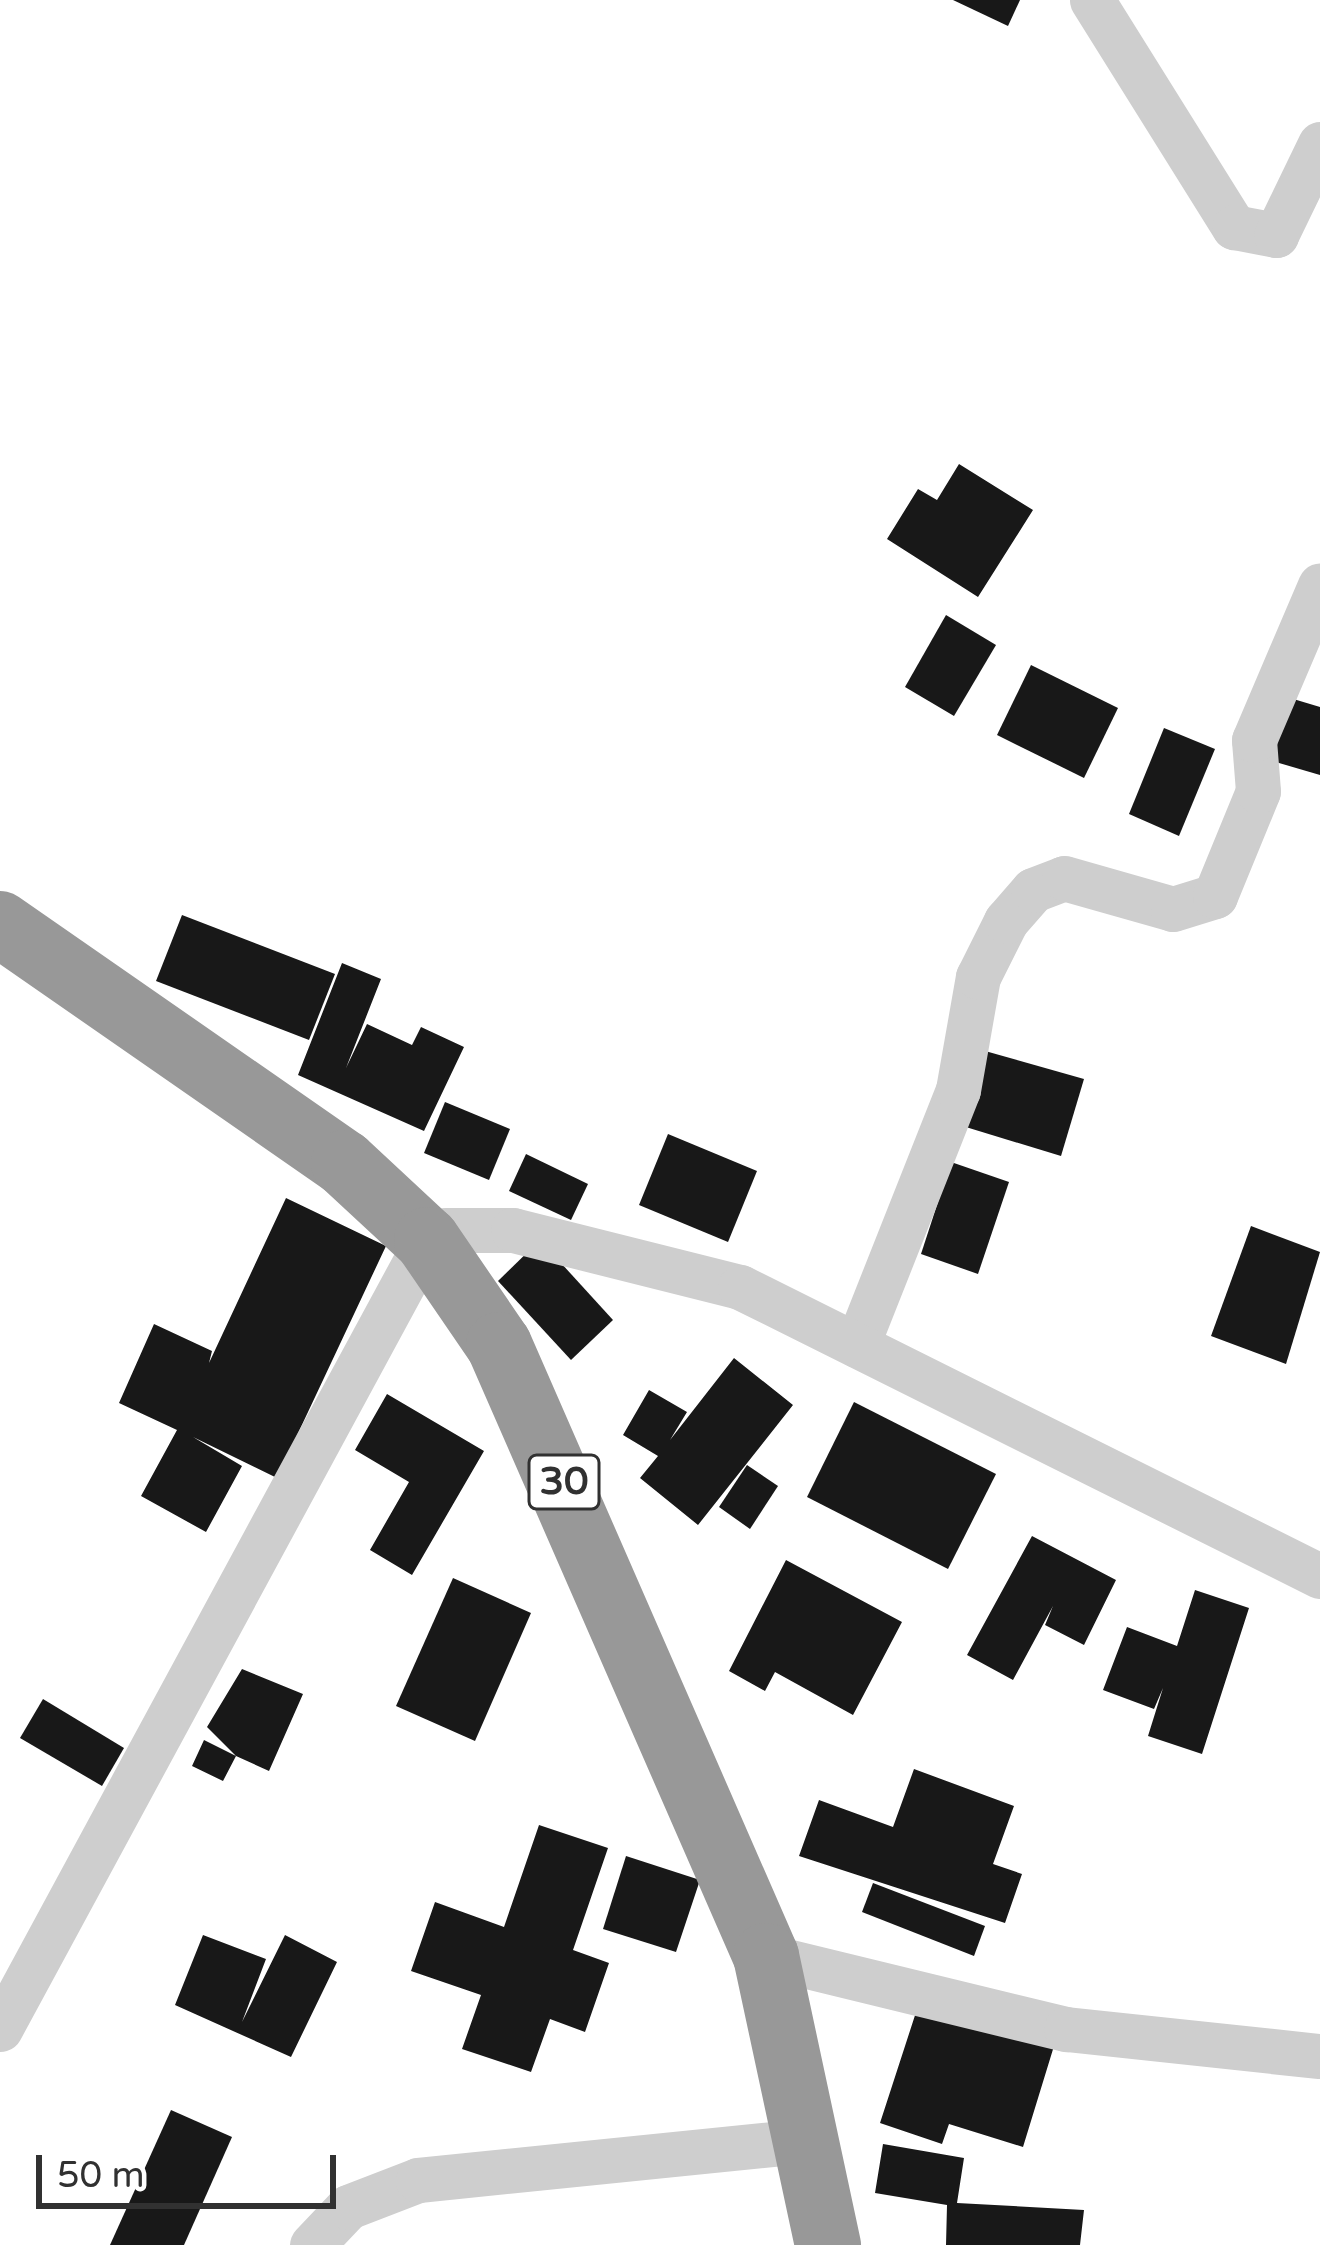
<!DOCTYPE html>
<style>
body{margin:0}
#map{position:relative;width:1320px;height:2245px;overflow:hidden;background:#fff;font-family:"Varela Round",sans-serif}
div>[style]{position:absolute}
.building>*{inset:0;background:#181818}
.street>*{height:45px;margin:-22.5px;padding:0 22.5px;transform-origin:22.5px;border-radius:22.5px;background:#cecece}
.highway>*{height:66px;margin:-33px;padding:0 33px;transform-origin:33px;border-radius:33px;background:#989898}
span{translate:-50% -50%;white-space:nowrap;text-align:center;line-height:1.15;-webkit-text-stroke:12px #fff;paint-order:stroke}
.shield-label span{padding:3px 9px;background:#fff;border:3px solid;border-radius:9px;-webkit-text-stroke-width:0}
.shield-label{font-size:39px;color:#313131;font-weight:700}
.scale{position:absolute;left:36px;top:2155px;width:300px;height:54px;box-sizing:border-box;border:6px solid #313131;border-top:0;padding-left:15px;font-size:36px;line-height:42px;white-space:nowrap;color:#313131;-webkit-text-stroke:9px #fff;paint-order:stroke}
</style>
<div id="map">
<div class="building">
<div style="clip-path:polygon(953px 0,1020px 0,1008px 26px)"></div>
<div style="clip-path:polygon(959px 464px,1033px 510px,978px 597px,887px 539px,918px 489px,937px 500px)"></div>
<div style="clip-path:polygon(946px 615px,996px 645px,954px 716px,905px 687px)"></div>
<div style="clip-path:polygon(1031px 665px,1118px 708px,1084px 778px,997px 735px)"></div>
<div style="clip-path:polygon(1280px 695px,1320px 707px,1320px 775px,1262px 758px)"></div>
<div style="clip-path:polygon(1164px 728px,1215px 749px,1179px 836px,1129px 814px)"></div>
<div style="clip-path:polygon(182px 915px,335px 974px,309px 1040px,156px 981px)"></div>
<div style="clip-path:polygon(342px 963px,381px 979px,346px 1068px,367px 1024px,412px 1045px,421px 1027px,464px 1047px,424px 1131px,298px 1075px)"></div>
<div style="clip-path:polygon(978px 1049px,1084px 1079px,1061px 1156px,956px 1124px)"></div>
<div style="clip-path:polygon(445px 1102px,510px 1129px,489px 1180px,424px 1153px)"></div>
<div style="clip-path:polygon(668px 1134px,757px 1171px,728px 1242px,639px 1205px)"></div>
<div style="clip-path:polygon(526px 1154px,588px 1184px,571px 1220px,509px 1191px)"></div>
<div style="clip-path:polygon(951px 1162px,1009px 1182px,978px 1274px,921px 1254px)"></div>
<div style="clip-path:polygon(286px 1198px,386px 1246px,277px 1478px,193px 1437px,242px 1466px,206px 1532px,141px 1496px,177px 1430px,119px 1403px,154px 1324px,212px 1351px,209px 1363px)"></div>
<div style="clip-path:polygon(1251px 1226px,1320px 1252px,1286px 1364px,1211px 1336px)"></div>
<div style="clip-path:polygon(540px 1240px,613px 1320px,571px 1360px,498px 1281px)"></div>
<div style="clip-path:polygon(734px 1358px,793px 1405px,698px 1525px,640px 1478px,658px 1456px,623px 1435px,649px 1390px,687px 1412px,670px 1440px)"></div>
<div style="clip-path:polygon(387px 1394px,484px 1451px,412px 1575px,370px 1550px,409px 1482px,355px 1450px)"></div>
<div style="clip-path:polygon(854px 1402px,996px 1474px,948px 1569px,807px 1497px)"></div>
<div style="clip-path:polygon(747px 1465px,778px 1486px,750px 1529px,719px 1507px)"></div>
<div style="clip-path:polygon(1032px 1536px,1116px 1580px,1084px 1645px,1045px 1625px,1053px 1606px,1013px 1680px,967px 1655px)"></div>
<div style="clip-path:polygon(786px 1560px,902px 1622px,853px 1715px,775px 1672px,765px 1691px,729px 1671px)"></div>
<div style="clip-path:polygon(453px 1578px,531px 1613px,475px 1741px,396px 1706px)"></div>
<div style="clip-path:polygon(1195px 1590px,1249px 1608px,1202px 1754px,1148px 1736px,1163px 1688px,1154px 1709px,1103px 1690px,1127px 1627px,1177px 1646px)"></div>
<div style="clip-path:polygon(242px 1669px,303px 1694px,269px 1771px,236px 1756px,223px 1781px,192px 1766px,204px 1740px,236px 1756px,207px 1727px)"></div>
<div style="clip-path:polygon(43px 1699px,124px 1748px,102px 1786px,20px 1738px)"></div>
<div style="clip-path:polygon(914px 1769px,1014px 1806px,993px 1864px,1022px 1874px,1005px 1923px,799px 1856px,819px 1800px,893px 1827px)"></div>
<div style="clip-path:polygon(539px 1825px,608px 1848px,573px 1950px,609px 1963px,585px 2032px,550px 2019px,531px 2072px,462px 2049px,481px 1995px,411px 1971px,435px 1902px,504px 1927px)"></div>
<div style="clip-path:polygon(626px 1856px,700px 1880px,676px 1952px,603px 1929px)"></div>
<div style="clip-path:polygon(873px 1883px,985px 1926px,974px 1956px,862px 1912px)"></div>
<div style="clip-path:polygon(203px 1935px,266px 1959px,242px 2022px,285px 1935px,337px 1962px,291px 2057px,175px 2005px)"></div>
<div style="clip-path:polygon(919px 2003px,1054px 2046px,1023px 2147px,949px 2124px,942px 2144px,880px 2123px)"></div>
<div style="clip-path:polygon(171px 2110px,232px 2137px,184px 2245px,110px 2245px)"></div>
<div style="clip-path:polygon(883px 2144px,964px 2158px,957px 2203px,1084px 2210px,1080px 2245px,946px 2245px,947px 2205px,875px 2193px)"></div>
</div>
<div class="street">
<div style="left:1092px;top:0;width:268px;rotate:58deg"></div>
<div style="left:1234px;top:227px;width:43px;rotate:10.8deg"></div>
<div style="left:1276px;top:235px;width:101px;rotate:-64.2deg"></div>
<div style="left:857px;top:1345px;width:274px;rotate:-68.4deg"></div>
<div style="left:958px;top:1090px;width:115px;rotate:-80deg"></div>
<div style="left:978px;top:977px;width:63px;rotate:-63.4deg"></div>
<div style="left:1006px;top:921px;width:41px;rotate:-48.9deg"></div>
<div style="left:1033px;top:890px;width:33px;rotate:-21deg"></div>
<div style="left:1064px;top:878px;width:113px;rotate:15.9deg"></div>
<div style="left:1173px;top:909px;width:44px;rotate:-17.2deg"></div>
<div style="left:1215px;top:896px;width:113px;rotate:-67.7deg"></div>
<div style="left:1258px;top:791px;width:51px;rotate:-94.5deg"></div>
<div style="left:1254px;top:740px;width:168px;rotate:-66.9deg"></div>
<div style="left:766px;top:1956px;width:309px;rotate:13.7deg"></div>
<div style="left:1066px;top:2029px;width:255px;rotate:6.1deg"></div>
<div style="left:0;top:2029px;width:897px;rotate:-61.58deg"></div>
<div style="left:427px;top:1240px;width:21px;rotate:-28deg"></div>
<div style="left:446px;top:1230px;width:67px"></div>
<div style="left:513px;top:1230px;width:234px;rotate:14.1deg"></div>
<div style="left:740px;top:1287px;width:648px;rotate:26.49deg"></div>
<div style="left:312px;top:2245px;width:52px;rotate:-46.5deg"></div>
<div style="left:348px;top:2207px;width:75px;rotate:-21.1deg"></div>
<div style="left:418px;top:2180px;width:388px;rotate:-5.8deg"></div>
</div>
<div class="highway">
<div style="left:0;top:924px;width:419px;rotate:34.8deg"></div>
<div style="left:344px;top:1163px;width:113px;rotate:42.9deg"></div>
<div style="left:427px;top:1240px;width:127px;rotate:55.6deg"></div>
<div style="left:499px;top:1345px;width:667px;rotate:66.4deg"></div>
<div style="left:766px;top:1956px;width:296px;rotate:77.9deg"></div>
</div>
<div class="shield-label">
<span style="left:564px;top:1482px">30</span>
</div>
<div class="scale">50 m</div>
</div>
